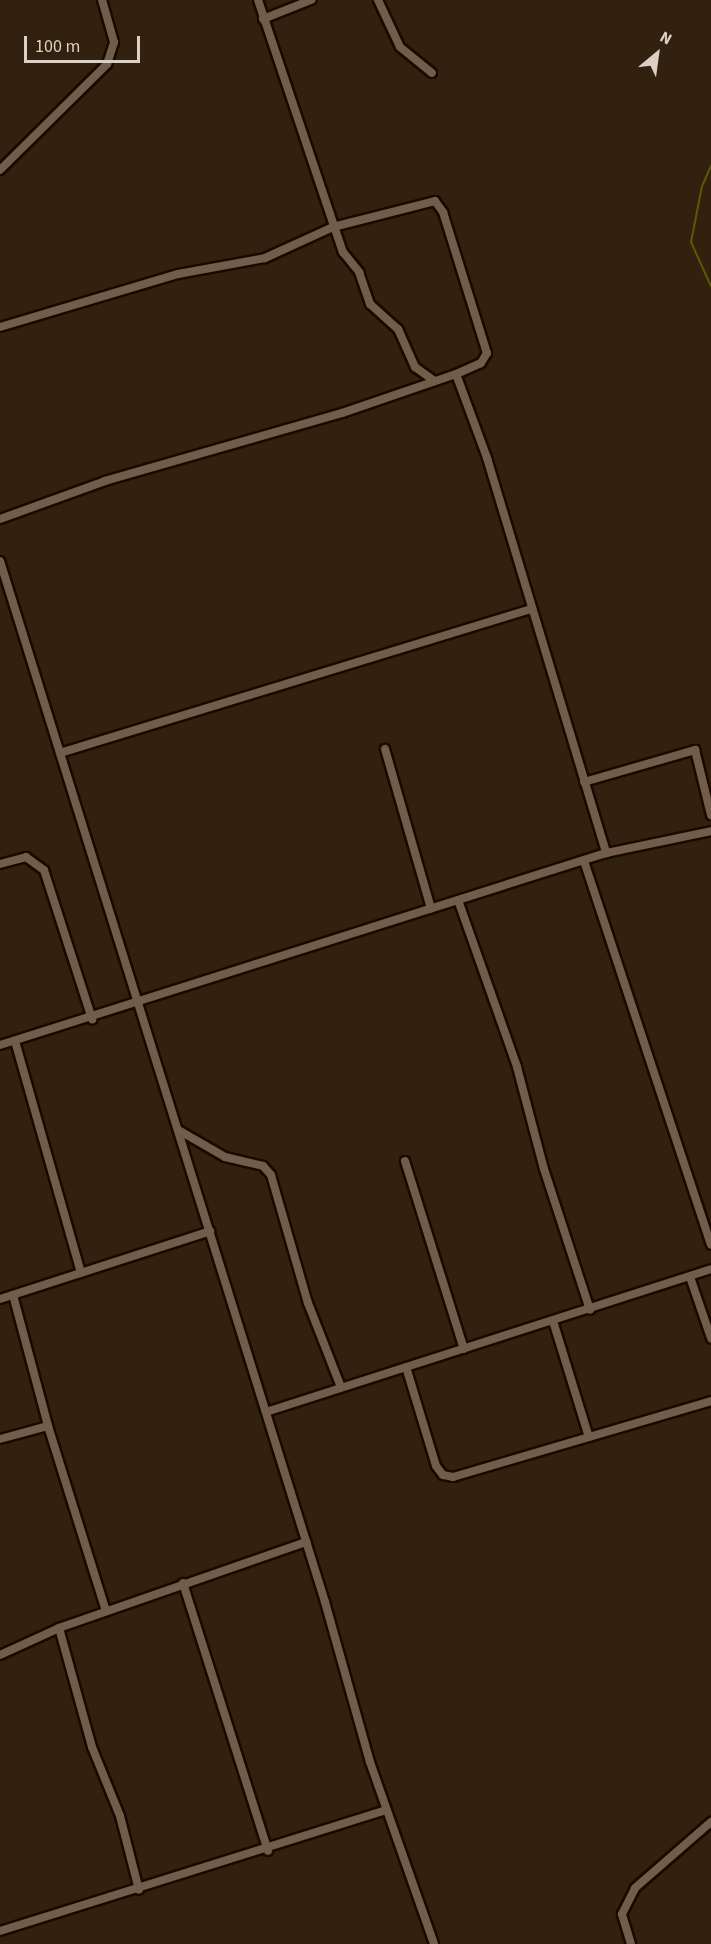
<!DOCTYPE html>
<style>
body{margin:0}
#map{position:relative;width:711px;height:1944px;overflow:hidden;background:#32210e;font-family:"Source Sans 3",sans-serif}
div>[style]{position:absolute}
.stream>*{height:2px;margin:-1px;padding:0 1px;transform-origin:1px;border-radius:1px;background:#5c5a01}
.roads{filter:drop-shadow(2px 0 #190a00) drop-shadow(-2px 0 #190a00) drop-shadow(0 2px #190a00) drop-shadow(0 -2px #190a00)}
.street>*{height:8px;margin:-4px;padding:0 4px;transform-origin:4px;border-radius:4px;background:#715d49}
span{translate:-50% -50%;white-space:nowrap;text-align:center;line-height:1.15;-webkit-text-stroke:4.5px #32210e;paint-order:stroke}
.north{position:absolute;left:627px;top:24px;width:60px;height:60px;-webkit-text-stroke:4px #32210e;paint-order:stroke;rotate:29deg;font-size:16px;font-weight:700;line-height:24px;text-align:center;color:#dcd0c5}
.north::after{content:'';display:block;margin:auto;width:21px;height:27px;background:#dcd0c5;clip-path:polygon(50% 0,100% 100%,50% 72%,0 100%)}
.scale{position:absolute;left:24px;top:36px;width:116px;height:27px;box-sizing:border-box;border:3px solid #dcd0c5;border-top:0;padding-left:8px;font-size:18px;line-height:21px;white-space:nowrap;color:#dcd0c5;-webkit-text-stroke:4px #32210e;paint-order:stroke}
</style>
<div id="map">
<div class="stream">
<div style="left:711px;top:166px;width:22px;rotate:114deg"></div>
<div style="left:702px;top:186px;width:57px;rotate:101.1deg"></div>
<div style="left:691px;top:242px;width:48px;rotate:65.6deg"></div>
</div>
<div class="roads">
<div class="street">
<div style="left:258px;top:0;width:266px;rotate:71.4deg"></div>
<div style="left:343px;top:252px;width:26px;rotate:51deg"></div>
<div style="left:359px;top:272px;width:34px;rotate:71deg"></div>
<div style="left:370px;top:304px;width:38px;rotate:42deg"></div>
<div style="left:398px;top:329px;width:42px;rotate:65.9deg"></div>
<div style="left:415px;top:367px;width:24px;rotate:36deg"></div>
<div style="left:378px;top:0;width:52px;rotate:64.9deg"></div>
<div style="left:400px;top:47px;width:41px;rotate:39.1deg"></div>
<div style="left:263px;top:19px;width:52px;rotate:-21.6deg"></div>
<div style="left:0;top:170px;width:151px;rotate:-44.7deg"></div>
<div style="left:107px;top:64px;width:23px;rotate:-72deg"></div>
<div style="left:114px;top:42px;width:44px;rotate:-105.9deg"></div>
<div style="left:0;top:327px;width:186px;rotate:-16.6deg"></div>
<div style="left:178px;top:274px;width:88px;rotate:-10.4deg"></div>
<div style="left:265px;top:258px;width:75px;rotate:-24.5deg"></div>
<div style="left:333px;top:227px;width:105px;rotate:-14.3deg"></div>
<div style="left:435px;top:201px;width:14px;rotate:54deg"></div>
<div style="left:443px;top:212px;width:148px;rotate:72.7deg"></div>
<div style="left:487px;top:353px;width:12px;rotate:121deg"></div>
<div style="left:481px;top:363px;width:27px;rotate:156deg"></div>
<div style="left:456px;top:374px;width:120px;rotate:161.1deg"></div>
<div style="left:342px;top:413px;width:247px;rotate:164deg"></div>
<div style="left:105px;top:481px;width:112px;rotate:160.1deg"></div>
<div style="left:456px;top:374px;width:90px;rotate:69.7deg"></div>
<div style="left:487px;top:458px;width:413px;rotate:73.2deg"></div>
<div style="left:0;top:561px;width:1091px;rotate:72.66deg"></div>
<div style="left:325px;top:1602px;width:166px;rotate:74.3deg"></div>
<div style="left:370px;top:1762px;width:193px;rotate:70.6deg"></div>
<div style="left:385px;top:749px;width:166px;rotate:73.9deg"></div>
<div style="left:60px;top:753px;width:492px;rotate:-17deg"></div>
<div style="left:584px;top:782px;width:116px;rotate:-16.1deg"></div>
<div style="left:695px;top:750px;width:67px;rotate:76.2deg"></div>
<div style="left:584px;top:861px;width:404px;rotate:71.7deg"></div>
<div style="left:0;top:864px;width:27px;rotate:-15deg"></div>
<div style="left:26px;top:857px;width:22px;rotate:36deg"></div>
<div style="left:44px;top:870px;width:157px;rotate:72.1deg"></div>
<div style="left:458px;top:900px;width:177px;rotate:70.5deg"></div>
<div style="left:517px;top:1067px;width:106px;rotate:75.2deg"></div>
<div style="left:544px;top:1169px;width:148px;rotate:71.9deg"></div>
<div style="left:15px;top:1041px;width:241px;rotate:74.1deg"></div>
<div style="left:0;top:1045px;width:636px;rotate:-17.58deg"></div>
<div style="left:606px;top:853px;width:107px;rotate:-11.8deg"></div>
<div style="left:180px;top:1131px;width:52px;rotate:30deg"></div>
<div style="left:225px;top:1157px;width:39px;rotate:13deg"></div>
<div style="left:263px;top:1166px;width:12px;rotate:48deg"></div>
<div style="left:271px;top:1175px;width:133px;rotate:73.9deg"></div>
<div style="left:308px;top:1303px;width:90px;rotate:68.6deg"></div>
<div style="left:405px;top:1161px;width:197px;rotate:72.6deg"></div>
<div style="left:690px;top:1277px;width:65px;rotate:71deg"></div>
<div style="left:13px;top:1295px;width:136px;rotate:75deg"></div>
<div style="left:0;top:1299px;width:221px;rotate:-17.9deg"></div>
<div style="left:553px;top:1321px;width:121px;rotate:72.8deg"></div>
<div style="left:406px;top:1367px;width:103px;rotate:73.1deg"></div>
<div style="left:436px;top:1466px;width:11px;rotate:52deg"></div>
<div style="left:443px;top:1475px;width:10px;rotate:11deg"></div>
<div style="left:453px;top:1477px;width:269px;rotate:-16.4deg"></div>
<div style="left:266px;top:1412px;width:467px;rotate:-17.8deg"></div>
<div style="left:0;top:1439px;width:50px;rotate:-15.2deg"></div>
<div style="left:48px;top:1426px;width:194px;rotate:72.6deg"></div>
<div style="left:183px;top:1583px;width:281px;rotate:72.4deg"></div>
<div style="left:59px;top:1628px;width:123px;rotate:74.5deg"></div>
<div style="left:92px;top:1747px;width:74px;rotate:67.9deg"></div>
<div style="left:120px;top:1816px;width:76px;rotate:75.6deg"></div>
<div style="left:0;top:1655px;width:65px;rotate:-24.6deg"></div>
<div style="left:59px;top:1628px;width:262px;rotate:-19.2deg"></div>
<div style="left:0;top:1931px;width:405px;rotate:-17.4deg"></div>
<div style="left:631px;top:1944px;width:31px;rotate:-107deg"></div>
<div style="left:622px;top:1914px;width:29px;rotate:-63deg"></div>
<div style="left:635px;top:1888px;width:101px;rotate:-41deg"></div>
</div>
</div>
<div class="north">N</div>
<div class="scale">100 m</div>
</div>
